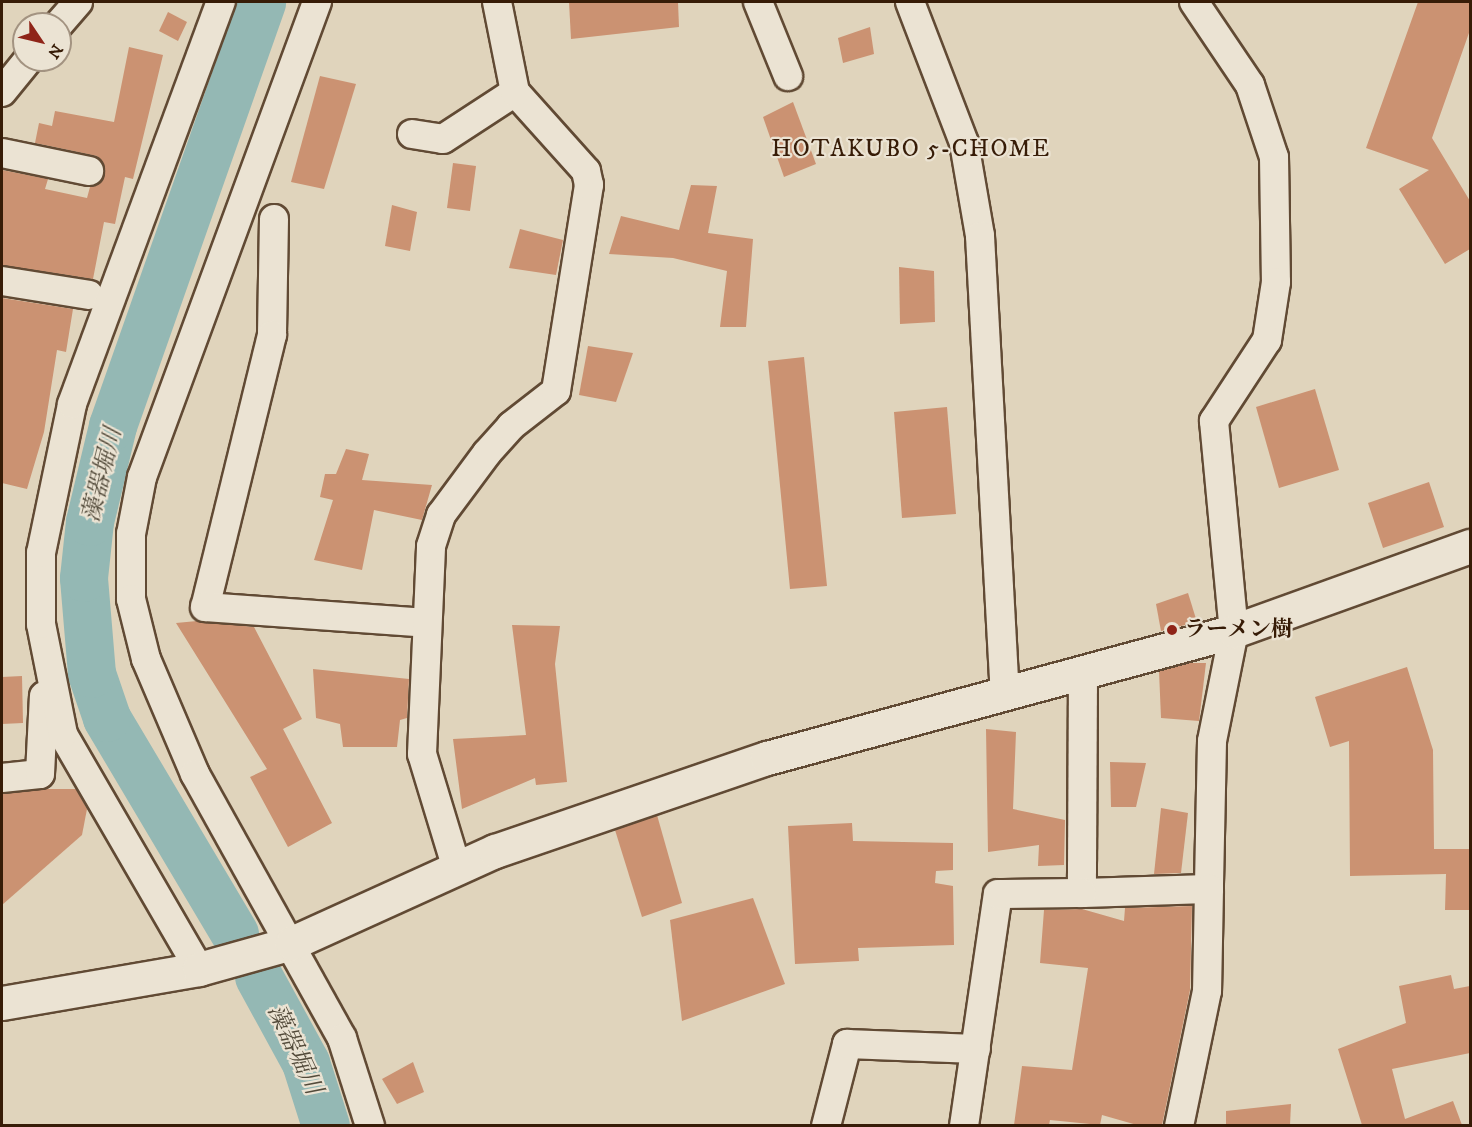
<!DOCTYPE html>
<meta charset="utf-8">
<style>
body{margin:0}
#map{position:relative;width:1472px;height:1127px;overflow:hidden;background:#e0d4bc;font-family:"IM FELL DW Pica","Noto Serif JP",serif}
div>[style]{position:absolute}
.river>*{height:48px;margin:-24px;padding:0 24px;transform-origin:24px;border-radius:24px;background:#94b8b4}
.building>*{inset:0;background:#cb9272}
.roads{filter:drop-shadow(2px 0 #614a34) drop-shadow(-2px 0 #614a34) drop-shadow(0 2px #614a34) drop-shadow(0 -2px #614a34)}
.street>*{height:28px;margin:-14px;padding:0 14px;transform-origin:14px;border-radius:14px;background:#ebe3d3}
.secondary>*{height:33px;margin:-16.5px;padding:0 16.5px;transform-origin:16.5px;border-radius:16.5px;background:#ebe3d3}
.dots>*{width:16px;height:16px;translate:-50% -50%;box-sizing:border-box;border:3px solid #ebe3d3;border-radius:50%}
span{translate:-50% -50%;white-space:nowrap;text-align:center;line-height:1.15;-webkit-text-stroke:4.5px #ebe3d3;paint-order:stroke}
.poi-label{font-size:22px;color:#371c07;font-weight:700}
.left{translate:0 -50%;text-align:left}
.neighbourhood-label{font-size:24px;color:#371c07;letter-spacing:1.5px}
.water-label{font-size:24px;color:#534b3b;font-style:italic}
.frame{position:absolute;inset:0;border:3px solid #371c07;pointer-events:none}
.north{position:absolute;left:12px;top:12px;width:60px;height:60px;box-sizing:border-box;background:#ebe3d3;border:2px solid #a39381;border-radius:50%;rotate:125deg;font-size:16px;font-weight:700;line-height:24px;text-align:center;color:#371c07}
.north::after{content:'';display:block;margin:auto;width:21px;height:27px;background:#8f2418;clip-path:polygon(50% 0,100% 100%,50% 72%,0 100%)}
</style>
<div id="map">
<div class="river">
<div style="left:235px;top:934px;width:251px;rotate:-120.7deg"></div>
<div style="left:107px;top:718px;width:46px;rotate:-108.8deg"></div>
<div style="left:92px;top:674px;width:96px;rotate:-94.8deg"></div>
<div style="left:84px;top:578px;width:56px;rotate:-83.9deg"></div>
<div style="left:90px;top:522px;width:99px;rotate:-76.5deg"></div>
<div style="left:113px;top:426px;width:449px;rotate:-70.6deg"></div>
<div style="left:259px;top:977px;width:98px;rotate:61.3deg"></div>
<div style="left:306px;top:1063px;width:66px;rotate:72.4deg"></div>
</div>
<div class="building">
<div style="clip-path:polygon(569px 2px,678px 2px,679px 27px,571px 39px)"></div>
<div style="clip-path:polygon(1418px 2px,1470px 2px,1470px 30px,1432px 138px,1470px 201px,1470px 249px,1445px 264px,1399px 189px,1429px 170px,1366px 148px)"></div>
<div style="clip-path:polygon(168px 12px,187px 22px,178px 41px,159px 31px)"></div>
<div style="clip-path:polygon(870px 27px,874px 54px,843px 63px,838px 38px)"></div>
<div style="clip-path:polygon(129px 47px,163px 55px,133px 179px,125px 177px,115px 224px,104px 222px,93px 279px,2px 265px,2px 170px,48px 179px,45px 189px,87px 198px,90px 187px,102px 181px,104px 165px,97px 156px,35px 143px,39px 123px,52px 126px,55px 111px,114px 122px)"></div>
<div style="clip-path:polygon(320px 76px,356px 84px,324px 189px,291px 182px)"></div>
<div style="clip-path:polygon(793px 102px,816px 164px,784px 177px,763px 117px)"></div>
<div style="clip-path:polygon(453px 163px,476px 166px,470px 211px,447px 208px)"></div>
<div style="clip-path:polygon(691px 185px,717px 186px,708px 233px,753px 239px,746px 327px,720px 327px,727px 271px,673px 258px,609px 254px,621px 216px,679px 230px)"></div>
<div style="clip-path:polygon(392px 205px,417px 212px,410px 251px,385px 246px)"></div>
<div style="clip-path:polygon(520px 229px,563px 240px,556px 275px,509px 268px)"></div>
<div style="clip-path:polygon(899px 267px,934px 271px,935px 322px,900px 324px)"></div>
<div style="clip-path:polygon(2px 298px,73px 309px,66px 352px,57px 350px,44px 432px,27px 489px,2px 483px)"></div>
<div style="clip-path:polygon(588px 346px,633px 353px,616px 402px,579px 395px)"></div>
<div style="clip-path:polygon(804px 357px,827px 586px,790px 589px,768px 361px)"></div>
<div style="clip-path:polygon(1315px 389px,1339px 470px,1279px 488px,1256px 407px)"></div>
<div style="clip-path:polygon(947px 407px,956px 514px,902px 518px,894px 412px)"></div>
<div style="clip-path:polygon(346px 449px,369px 454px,362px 480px,432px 485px,422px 520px,374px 510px,362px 570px,314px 560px,333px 500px,320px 497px,325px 474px,336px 474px)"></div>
<div style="clip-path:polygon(1429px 482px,1444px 527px,1383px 548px,1368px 503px)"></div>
<div style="clip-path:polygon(1188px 593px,1197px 622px,1161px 631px,1156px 604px)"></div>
<div style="clip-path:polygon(197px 621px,254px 627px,302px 719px,283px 729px,332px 823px,288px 847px,250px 777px,267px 769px,176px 623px)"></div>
<div style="clip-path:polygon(512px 625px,560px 626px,555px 664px,567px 782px,536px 785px,535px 778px,462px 809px,453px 739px,526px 735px)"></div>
<div style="clip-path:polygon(1189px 663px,1206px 663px,1199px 721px,1161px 718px,1159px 671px)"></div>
<div style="clip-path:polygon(1407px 667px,1433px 750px,1434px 849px,1470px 849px,1470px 910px,1445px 910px,1446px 874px,1350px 876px,1349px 741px,1330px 747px,1315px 697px)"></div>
<div style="clip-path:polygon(313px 669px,409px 679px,407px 718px,400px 720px,397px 747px,343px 747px,340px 724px,316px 718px)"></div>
<div style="clip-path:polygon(22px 676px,23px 723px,2px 724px,2px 677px)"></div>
<div style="clip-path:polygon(986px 729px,1016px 732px,1013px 809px,1065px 820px,1064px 865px,1038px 866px,1039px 845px,988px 852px)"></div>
<div style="clip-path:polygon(1110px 762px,1146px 763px,1136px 807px,1111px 807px)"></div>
<div style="clip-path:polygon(45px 789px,76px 789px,87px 809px,82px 835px,2px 905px,2px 794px)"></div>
<div style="clip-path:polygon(1161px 808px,1188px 813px,1181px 873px,1154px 874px)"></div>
<div style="clip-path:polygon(657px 815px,682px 903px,642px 917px,615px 830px)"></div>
<div style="clip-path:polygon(852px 823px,853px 841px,953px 843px,953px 870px,936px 871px,935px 883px,953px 886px,954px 945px,858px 948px,859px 961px,795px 964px,788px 826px)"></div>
<div style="clip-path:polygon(753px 898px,785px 984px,682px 1021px,670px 920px)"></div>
<div style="clip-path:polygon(1192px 906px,1190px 990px,1162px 1125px,1137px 1125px,1102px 1115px,1100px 1125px,1050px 1120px,1049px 1125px,1014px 1125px,1022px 1066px,1072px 1070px,1088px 968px,1040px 963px,1044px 910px,1082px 909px,1124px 921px,1125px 908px)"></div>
<div style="clip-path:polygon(1451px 975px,1454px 989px,1470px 986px,1470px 1053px,1392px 1069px,1405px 1119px,1453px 1101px,1462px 1125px,1362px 1125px,1338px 1049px,1406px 1023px,1399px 986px)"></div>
<div style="clip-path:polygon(413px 1062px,424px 1092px,397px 1104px,382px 1079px)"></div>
<div style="clip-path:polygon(1291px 1104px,1290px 1125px,1226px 1125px,1226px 1111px)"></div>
</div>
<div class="roads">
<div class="street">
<div style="left:317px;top:2px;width:506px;rotate:110.22deg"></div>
<div style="left:142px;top:477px;width:58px;rotate:100.9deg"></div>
<div style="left:131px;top:534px;width:65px;rotate:90deg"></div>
<div style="left:131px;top:599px;width:62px;rotate:76deg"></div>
<div style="left:146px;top:659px;width:125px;rotate:66.9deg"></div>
<div style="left:195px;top:774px;width:302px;rotate:60.9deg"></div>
<div style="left:342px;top:1038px;width:92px;rotate:72.3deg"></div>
<div style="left:758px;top:2px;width:80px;rotate:67.9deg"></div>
<div style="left:910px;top:2px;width:151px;rotate:69deg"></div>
<div style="left:964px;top:143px;width:94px;rotate:80.2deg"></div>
<div style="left:980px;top:236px;width:458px;rotate:86.9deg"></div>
<div style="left:1194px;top:2px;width:100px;rotate:56deg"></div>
<div style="left:1250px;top:85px;width:76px;rotate:71.6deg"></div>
<div style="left:1274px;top:157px;width:125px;rotate:89.1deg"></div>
<div style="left:1276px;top:282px;width:59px;rotate:98.8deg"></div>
<div style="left:1267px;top:340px;width:97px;rotate:123.2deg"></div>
<div style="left:1214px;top:421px;width:211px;rotate:84.6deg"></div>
<div style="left:1234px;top:631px;width:112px;rotate:101.3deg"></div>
<div style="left:1212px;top:741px;width:148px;rotate:91.2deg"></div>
<div style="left:59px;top:24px;width:29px;rotate:-49deg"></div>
<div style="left:2px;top:92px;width:41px;rotate:-50.9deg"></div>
<div style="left:412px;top:134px;width:31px;rotate:9deg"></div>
<div style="left:443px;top:139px;width:86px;rotate:-33.1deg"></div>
<div style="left:2px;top:153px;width:89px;rotate:11.7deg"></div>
<div style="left:274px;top:219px;width:116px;rotate:91deg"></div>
<div style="left:272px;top:335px;width:280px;rotate:103.8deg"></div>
<div style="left:205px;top:607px;width:222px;rotate:4.1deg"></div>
<div style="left:2px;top:281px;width:88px;rotate:9.1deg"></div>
<div style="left:1083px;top:676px;width:217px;rotate:90.3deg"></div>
<div style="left:1082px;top:893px;width:127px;rotate:-1.8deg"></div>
<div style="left:1209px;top:889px;width:102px;rotate:91.1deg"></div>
<div style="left:1207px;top:991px;width:138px;rotate:101.7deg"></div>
<div style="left:2px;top:778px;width:38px;rotate:-6deg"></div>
<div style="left:40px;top:774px;width:78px;rotate:-87.1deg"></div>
<div style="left:457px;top:869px;width:120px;rotate:-106.9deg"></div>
<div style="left:422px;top:754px;width:208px;rotate:-87.5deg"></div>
<div style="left:431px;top:546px;width:33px;rotate:-72deg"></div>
<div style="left:441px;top:515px;width:77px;rotate:-53.4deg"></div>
<div style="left:487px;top:453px;width:36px;rotate:-48deg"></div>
<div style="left:511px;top:426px;width:57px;rotate:-37.9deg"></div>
<div style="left:556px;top:391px;width:209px;rotate:-80.9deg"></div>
<div style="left:589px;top:185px;width:14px;rotate:-102deg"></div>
<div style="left:586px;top:171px;width:106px;rotate:-131.9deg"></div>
<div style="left:515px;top:92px;width:92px;rotate:-101.3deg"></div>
<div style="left:199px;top:969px;width:272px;rotate:-120.1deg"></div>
<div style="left:63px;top:734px;width:112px;rotate:-101.3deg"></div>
<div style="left:41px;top:624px;width:71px;rotate:-90deg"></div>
<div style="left:41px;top:553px;width:152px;rotate:-78.2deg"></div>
<div style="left:72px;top:404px;width:429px;rotate:-69.7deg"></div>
<div style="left:826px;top:1126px;width:85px;rotate:-75.6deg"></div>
<div style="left:847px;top:1044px;width:129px;rotate:2.2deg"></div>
<div style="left:964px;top:1126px;width:234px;rotate:-81.7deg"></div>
<div style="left:998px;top:894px;width:84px;rotate:-0.7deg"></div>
</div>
<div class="secondary">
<div style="left:2px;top:1003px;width:200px;rotate:-9.8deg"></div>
<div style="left:199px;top:969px;width:97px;rotate:-15.6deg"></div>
<div style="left:292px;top:943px;width:223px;rotate:-24.4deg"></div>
<div style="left:495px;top:851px;width:287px;rotate:-18.9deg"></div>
<div style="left:767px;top:758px;width:484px;rotate:-15.2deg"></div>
<div style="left:1234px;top:631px;width:251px;rotate:-19.8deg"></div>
</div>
</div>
<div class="dots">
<div style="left:1172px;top:630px;background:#8f2418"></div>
</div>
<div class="poi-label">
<span class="left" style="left:1184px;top:630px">ラーメン樹</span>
</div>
<div class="neighbourhood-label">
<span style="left:911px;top:150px">HOTAKUBO 5-CHOME</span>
</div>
<div class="water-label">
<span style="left:103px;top:475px;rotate:-76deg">藻器堀川</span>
<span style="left:294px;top:1050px;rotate:65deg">藻器堀川</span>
</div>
<div class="frame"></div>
<div class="north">N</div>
</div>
